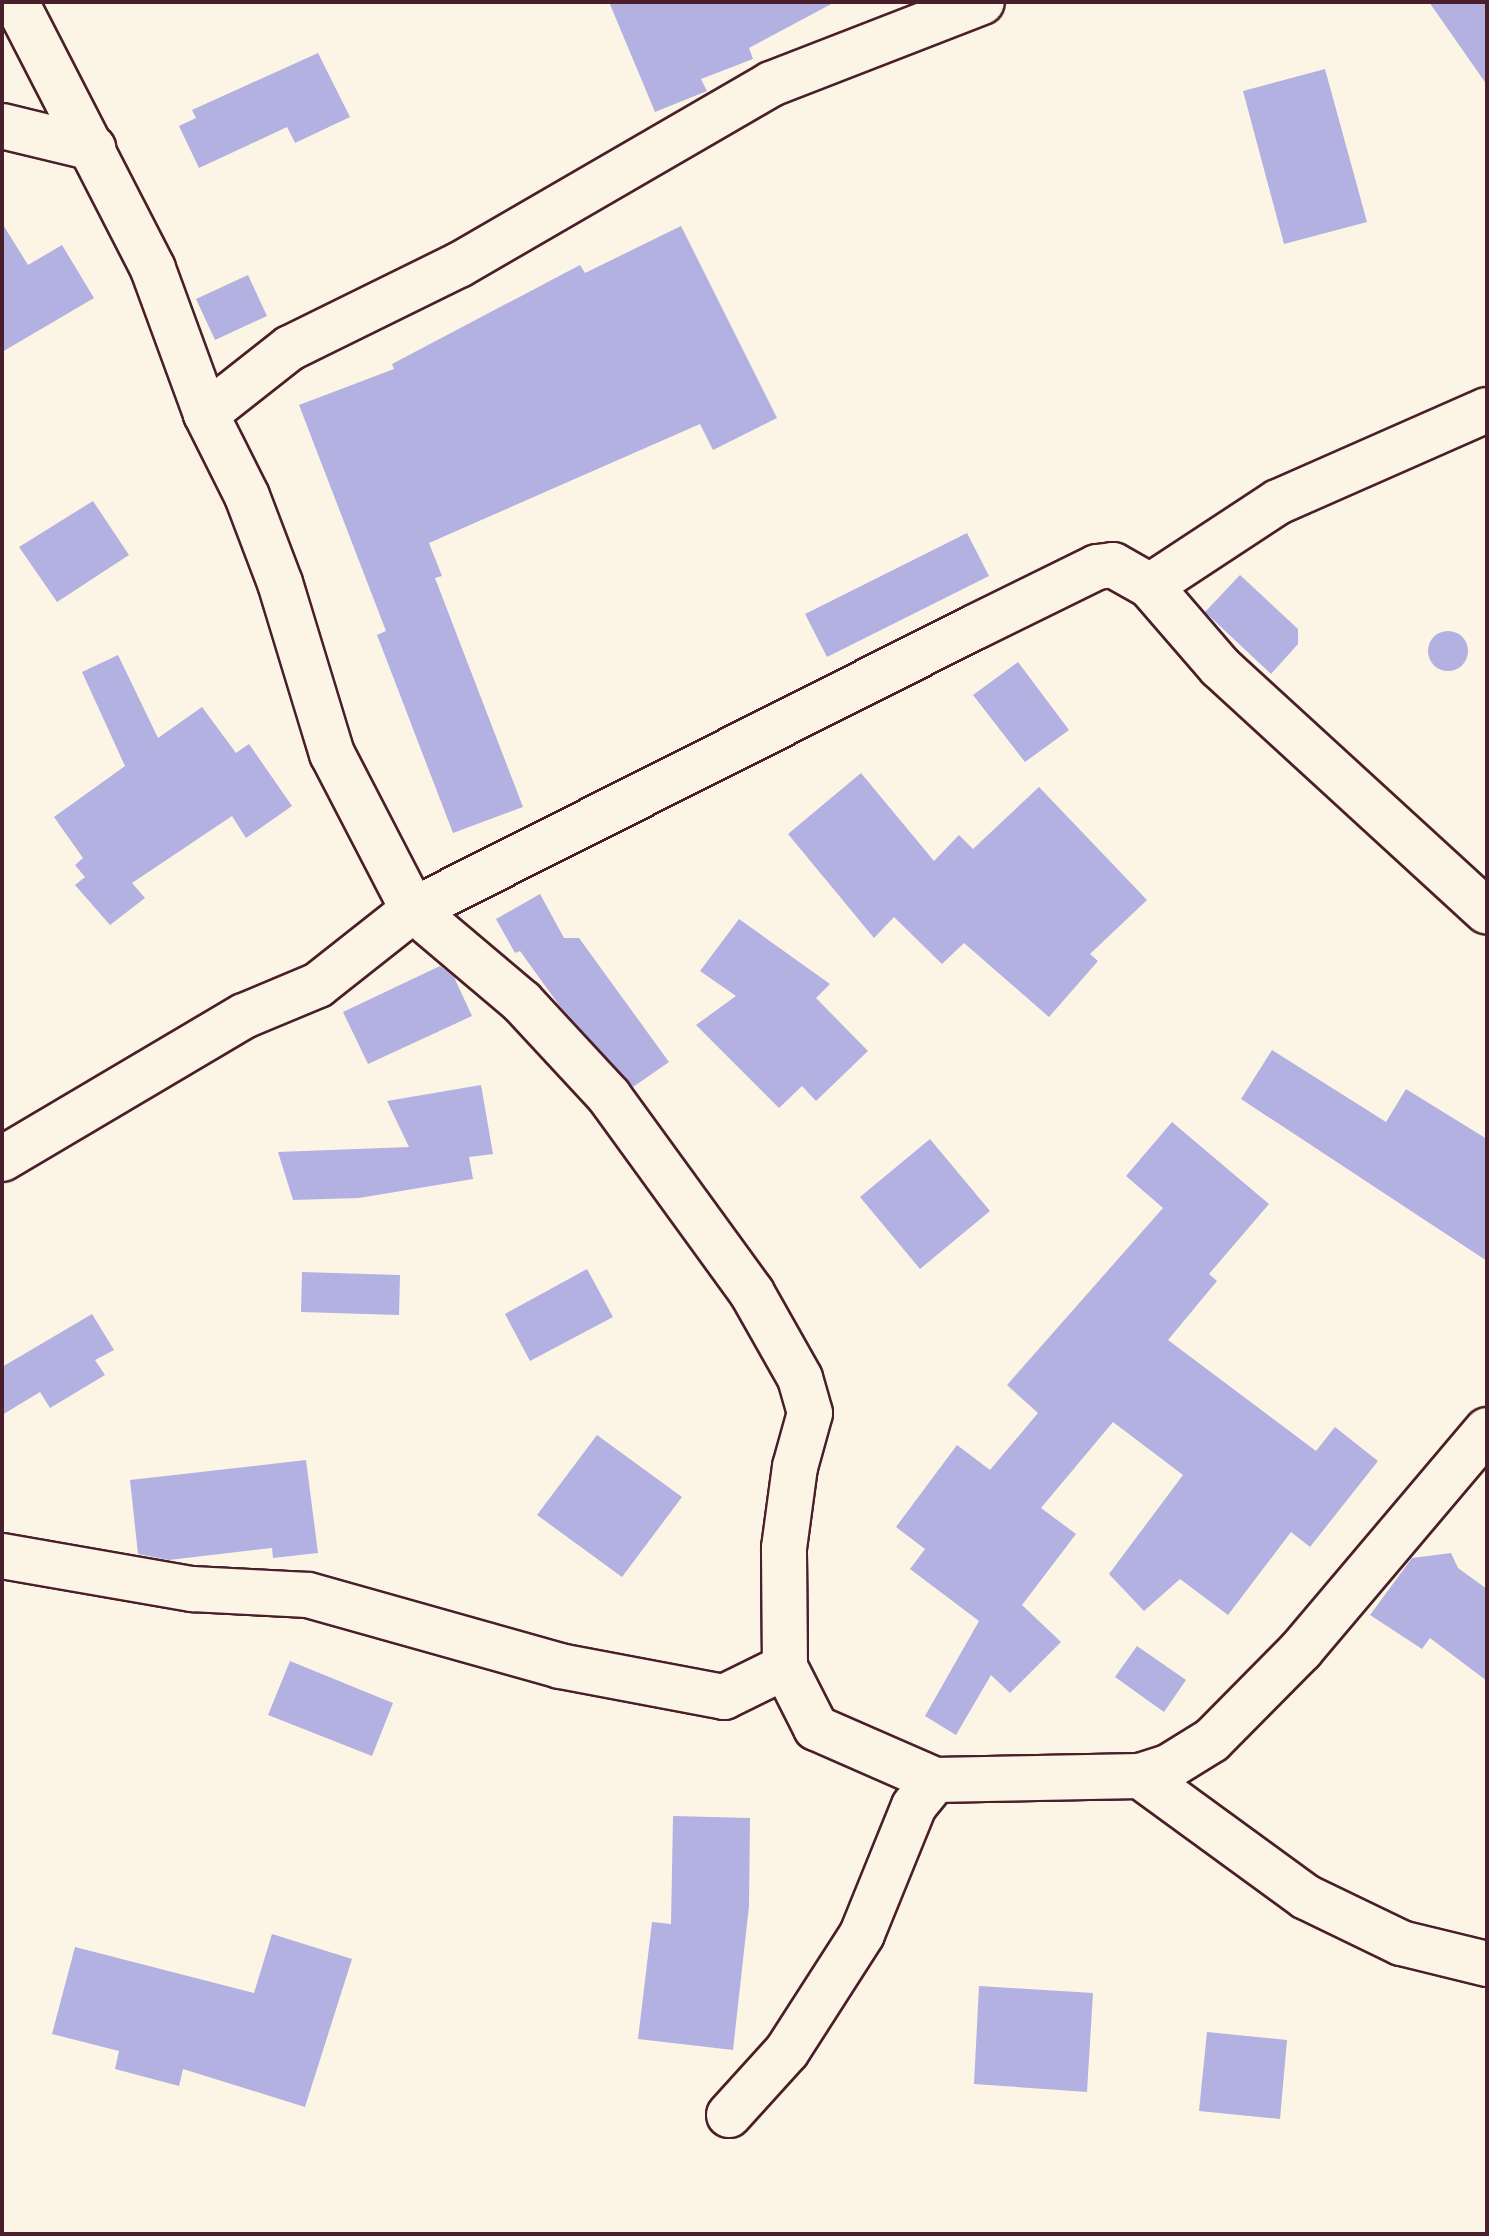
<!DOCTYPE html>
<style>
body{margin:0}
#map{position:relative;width:1489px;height:2236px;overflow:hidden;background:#fcf5e5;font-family:"Patrick Hand",sans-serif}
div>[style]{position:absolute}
.building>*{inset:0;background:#b2b1e2}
.round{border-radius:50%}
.roads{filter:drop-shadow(2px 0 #4a1f2b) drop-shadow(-2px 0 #4a1f2b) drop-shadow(0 2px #4a1f2b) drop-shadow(0 -2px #4a1f2b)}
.street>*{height:44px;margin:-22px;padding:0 22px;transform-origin:22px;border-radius:22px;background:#fcf5e5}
span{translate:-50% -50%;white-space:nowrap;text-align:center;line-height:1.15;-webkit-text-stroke:6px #fcf5e5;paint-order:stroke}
.frame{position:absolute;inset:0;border:4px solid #4a1f2b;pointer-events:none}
</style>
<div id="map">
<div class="building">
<div style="clip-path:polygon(609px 2px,835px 2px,749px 48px,753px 59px,701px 79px,707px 91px,655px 112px)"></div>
<div style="clip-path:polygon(1429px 2px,1487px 2px,1487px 85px)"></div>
<div style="clip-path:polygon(318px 53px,350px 117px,295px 143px,287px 127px,199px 168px,179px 126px,196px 118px,192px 110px)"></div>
<div style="clip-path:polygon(1325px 69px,1367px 222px,1284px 244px,1243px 91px)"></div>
<div style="clip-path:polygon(2px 223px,28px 265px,62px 245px,94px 298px,2px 352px)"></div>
<div style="clip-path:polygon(681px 226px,777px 418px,713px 450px,700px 424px,429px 543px,442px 576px,435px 578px,523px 807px,453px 833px,377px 635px,386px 631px,299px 405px,394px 369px,392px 364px,580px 265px,585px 273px)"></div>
<div style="clip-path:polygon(248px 275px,267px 316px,215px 340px,196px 299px)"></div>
<div style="clip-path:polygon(93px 501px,129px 555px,57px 602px,19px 547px)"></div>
<div style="clip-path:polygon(967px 533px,989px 576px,827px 657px,805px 614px)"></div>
<div style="clip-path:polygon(1240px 575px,1298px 629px,1298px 644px,1271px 674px,1205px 612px)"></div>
<div class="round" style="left:1428px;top:631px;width:40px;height:40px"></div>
<div style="clip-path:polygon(118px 655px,158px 738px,202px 707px,236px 753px,249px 744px,292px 806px,246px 838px,232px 816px,132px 883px,145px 898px,110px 925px,75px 885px,85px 877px,75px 865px,83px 858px,54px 817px,125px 766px,82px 672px)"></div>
<div style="clip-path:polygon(1018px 662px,1069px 730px,1025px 762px,973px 695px)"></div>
<div style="clip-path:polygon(861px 773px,934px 861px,959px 835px,973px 849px,1039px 787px,1147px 900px,1090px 954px,1098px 961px,1049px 1017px,964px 943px,942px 964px,894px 917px,874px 938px,788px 834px)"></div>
<div style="clip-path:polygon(540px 894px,564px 938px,579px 938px,669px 1062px,633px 1087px,559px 1005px,520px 951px,515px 953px,496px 919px)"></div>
<div style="clip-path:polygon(739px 919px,830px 984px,816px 998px,868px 1051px,816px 1101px,802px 1086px,779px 1108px,696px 1025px,736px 996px,700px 971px)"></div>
<div style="clip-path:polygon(440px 966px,454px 977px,472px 1016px,368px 1064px,343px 1012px)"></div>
<div style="clip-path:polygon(1272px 1050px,1386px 1122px,1406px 1089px,1487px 1139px,1487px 1261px,1241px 1099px)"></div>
<div style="clip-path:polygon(481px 1085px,493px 1154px,469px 1157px,473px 1179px,359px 1198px,293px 1200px,278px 1152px,409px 1147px,387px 1101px)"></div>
<div style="clip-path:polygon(1172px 1122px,1269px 1204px,1209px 1274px,1217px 1281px,1168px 1340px,1316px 1451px,1335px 1427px,1378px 1461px,1310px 1547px,1291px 1532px,1228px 1615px,1180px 1579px,1144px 1611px,1109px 1574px,1183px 1475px,1113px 1422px,1041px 1508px,1076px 1534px,1022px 1605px,1061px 1642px,1010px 1693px,991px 1675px,956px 1735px,925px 1716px,979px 1621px,910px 1569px,925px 1549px,896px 1527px,957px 1445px,990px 1470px,1038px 1413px,1007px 1385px,1163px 1208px,1126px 1176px)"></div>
<div style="clip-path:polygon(930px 1139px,990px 1211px,920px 1269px,860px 1197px)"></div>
<div style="clip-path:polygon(587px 1269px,613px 1317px,530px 1361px,505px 1314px)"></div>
<div style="clip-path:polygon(302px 1272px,400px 1275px,399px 1315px,301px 1312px)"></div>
<div style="clip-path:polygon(92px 1314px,114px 1350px,95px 1360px,105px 1375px,50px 1408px,40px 1392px,2px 1415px,2px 1367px)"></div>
<div style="clip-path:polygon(597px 1435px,682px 1497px,622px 1577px,537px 1515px)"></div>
<div style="clip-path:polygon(306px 1460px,318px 1553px,273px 1558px,272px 1548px,169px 1560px,138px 1554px,130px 1480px)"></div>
<div style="clip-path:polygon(1451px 1553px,1458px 1568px,1487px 1589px,1487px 1681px,1430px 1638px,1422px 1649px,1370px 1615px,1412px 1558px)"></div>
<div style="clip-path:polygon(1137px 1646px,1186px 1680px,1164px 1712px,1115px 1677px)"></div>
<div style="clip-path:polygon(290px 1661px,393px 1703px,372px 1756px,268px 1715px)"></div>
<div style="clip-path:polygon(673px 1816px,750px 1818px,749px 1906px,733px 2050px,638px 2039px,652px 1922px,671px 1924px)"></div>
<div style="clip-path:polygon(272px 1934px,352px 1959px,305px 2107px,183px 2069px,179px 2086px,115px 2069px,119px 2051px,52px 2034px,75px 1947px,254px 1993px)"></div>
<div style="clip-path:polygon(979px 1986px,1093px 1993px,1087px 2092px,974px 2084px)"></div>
<div style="clip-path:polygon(1207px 2032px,1287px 2040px,1280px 2119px,1199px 2111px)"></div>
</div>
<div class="roads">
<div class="street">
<div style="left:16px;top:2px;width:300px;rotate:62.8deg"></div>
<div style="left:153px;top:269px;width:154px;rotate:69.9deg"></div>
<div style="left:2px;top:126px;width:94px;rotate:13.6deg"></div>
<div style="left:1150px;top:586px;width:153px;rotate:-33.3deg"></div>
<div style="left:1278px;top:502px;width:228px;rotate:-23.8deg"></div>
<div style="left:2px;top:1159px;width:281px;rotate:-30.6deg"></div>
<div style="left:244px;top:1016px;width:80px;rotate:-22.7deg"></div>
<div style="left:318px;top:985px;width:121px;rotate:-38.3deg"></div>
<div style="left:413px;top:910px;width:176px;rotate:-117.4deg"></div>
<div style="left:332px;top:754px;width:179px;rotate:-106.9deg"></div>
<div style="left:280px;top:583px;width:93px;rotate:-110.8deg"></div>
<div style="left:247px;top:496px;width:92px;rotate:-116.6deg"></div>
<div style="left:206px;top:414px;width:107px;rotate:-38.2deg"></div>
<div style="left:290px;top:348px;width:188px;rotate:-26.2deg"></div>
<div style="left:459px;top:265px;width:361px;rotate:-30.1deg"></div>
<div style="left:771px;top:84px;width:226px;rotate:-21.2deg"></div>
<div style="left:2px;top:1556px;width:193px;rotate:9.9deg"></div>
<div style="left:192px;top:1589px;width:116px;rotate:3deg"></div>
<div style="left:308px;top:1595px;width:262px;rotate:15.7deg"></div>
<div style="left:560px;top:1666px;width:167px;rotate:10.7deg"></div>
<div style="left:724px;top:1697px;width:68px;rotate:-26.2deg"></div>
<div style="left:1140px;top:1776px;width:205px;rotate:36.1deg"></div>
<div style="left:1306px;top:1897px;width:106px;rotate:25.8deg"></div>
<div style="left:1401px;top:1943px;width:89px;rotate:13.7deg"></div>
<div style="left:935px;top:1780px;width:205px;rotate:-1.1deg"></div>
<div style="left:1140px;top:1776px;width:32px;rotate:-18deg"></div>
<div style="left:1170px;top:1766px;width:49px;rotate:-31.8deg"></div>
<div style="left:1212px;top:1740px;width:127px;rotate:-45.3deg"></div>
<div style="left:1301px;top:1650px;width:288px;rotate:-49.8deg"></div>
<div style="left:729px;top:2115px;width:86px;rotate:-47.8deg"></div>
<div style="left:787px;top:2051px;width:139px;rotate:-57.3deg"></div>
<div style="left:862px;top:1934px;width:138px;rotate:-67.9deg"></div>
<div style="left:914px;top:1806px;width:33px;rotate:-51deg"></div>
<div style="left:935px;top:1780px;width:130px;rotate:-156.4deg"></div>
<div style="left:816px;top:1728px;width:68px;rotate:-116.9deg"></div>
<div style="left:785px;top:1667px;width:119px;rotate:-90.5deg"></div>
<div style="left:784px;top:1548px;width:82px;rotate:-82.3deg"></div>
<div style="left:795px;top:1467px;width:56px;rotate:-74.5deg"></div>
<div style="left:810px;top:1413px;width:36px;rotate:-106deg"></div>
<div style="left:800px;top:1378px;width:98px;rotate:-119.5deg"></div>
<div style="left:752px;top:1293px;width:243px;rotate:-126deg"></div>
<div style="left:609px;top:1096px;width:128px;rotate:-132.8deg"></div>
<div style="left:522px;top:1002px;width:143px;rotate:-139.8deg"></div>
<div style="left:413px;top:910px;width:629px;rotate:-26.73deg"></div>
<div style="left:975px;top:627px;width:136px;rotate:-26.2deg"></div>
<div style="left:1097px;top:567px;width:16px;rotate:-7deg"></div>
<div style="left:1113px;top:565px;width:43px;rotate:29.6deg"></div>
<div style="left:1150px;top:586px;width:107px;rotate:49.2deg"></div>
<div style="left:1220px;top:667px;width:362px;rotate:42.5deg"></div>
</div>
</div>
<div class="frame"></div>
</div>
